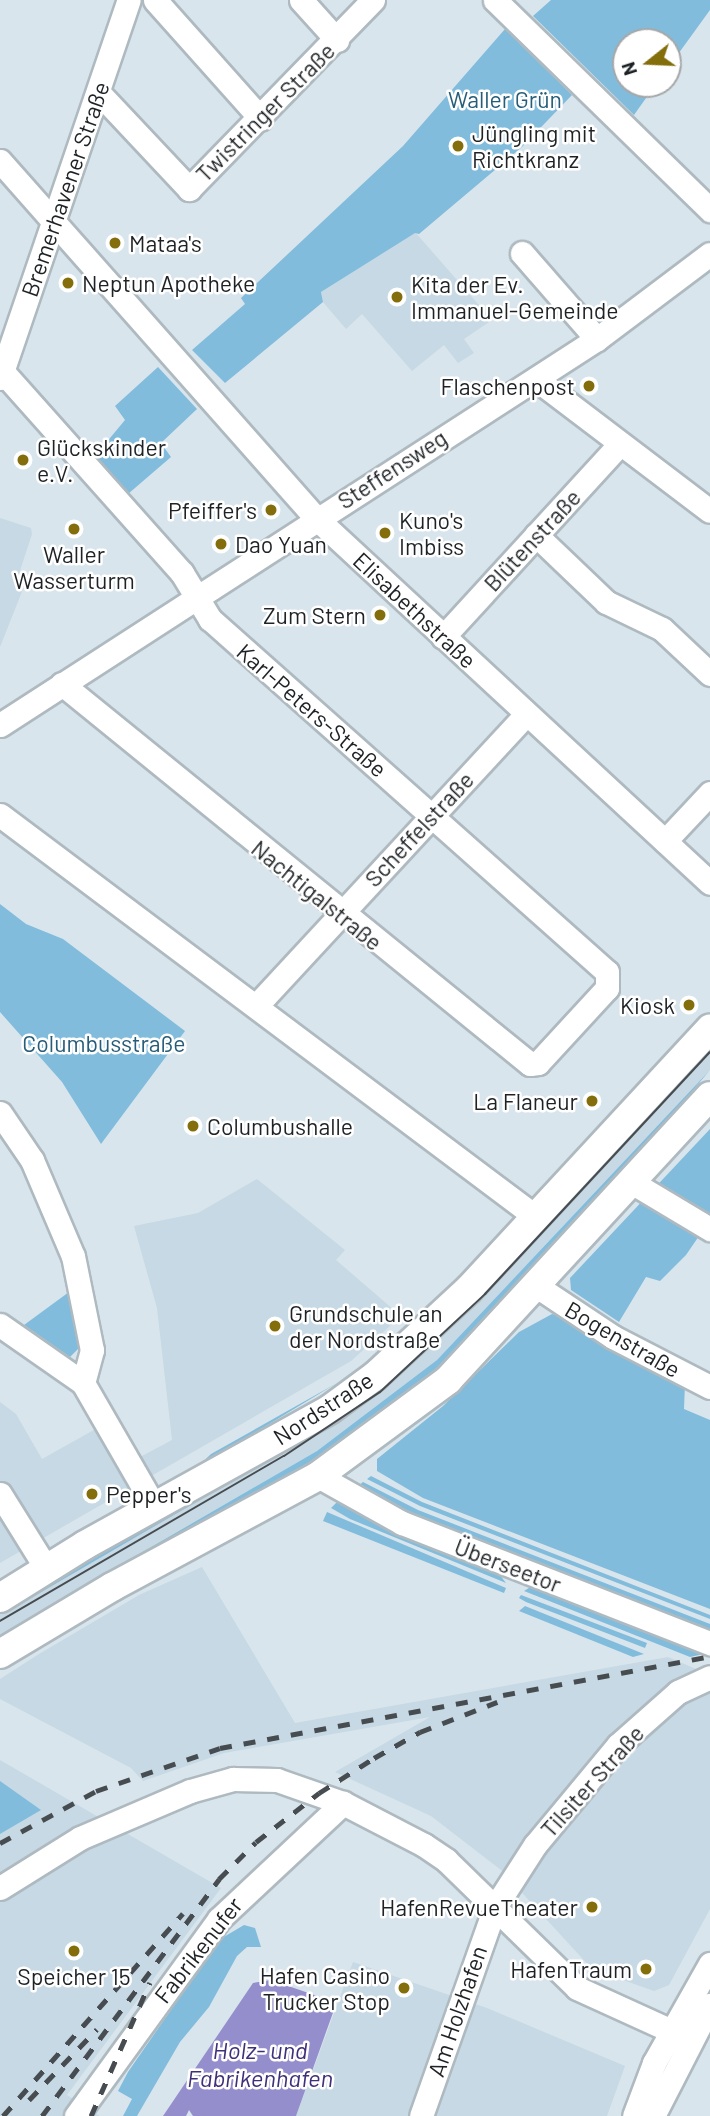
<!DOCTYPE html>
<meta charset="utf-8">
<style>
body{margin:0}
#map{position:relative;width:710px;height:2116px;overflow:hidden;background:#d9e5ec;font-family:Barlow,sans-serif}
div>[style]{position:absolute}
.built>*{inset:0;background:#c6d9e4}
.green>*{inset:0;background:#82bcdc}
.water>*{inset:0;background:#948ecc}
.roads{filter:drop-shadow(2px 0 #aebac0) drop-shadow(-2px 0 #aebac0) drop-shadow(0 2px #aebac0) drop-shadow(0 -2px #aebac0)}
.minor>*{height:23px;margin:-11.5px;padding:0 11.5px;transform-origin:11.5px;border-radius:11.5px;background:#fff}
.major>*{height:28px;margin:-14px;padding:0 14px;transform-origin:14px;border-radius:14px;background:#fff}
.tram>*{height:2px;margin:-1px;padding:0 1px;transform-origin:1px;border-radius:1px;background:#464c50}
.rail>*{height:5px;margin-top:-2.5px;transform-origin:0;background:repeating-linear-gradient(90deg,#464c50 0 12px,transparent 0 24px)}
.dots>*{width:19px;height:19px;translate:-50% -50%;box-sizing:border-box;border:4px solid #fff;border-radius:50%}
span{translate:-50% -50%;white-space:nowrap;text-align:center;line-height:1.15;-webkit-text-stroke:5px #fff;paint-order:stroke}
.park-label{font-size:23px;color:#265d78}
.street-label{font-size:23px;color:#1e2225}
.poi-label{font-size:23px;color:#1e2225}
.left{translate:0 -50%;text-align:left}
.right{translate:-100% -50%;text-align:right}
.water-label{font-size:24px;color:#3f3079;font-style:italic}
.north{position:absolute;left:612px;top:28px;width:70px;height:70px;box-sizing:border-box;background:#fff;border:2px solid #a5a7a8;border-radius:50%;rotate:252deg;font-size:19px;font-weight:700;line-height:28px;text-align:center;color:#1e2225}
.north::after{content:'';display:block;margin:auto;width:24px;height:32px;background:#846e0b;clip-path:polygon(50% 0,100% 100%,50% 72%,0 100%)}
</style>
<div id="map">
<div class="built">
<div style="clip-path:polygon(415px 232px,492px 320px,464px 339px,474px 353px,458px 363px,444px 345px,412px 371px,362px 314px,346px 329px,323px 302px,321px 292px)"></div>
<div style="clip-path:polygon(0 518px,31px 528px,32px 534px,15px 586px,23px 589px,0 647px)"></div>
<div style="clip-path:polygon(710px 1041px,710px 1070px,437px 1360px,317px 1451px,39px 1612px,42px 1618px,0 1644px,0 1608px,27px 1591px,31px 1597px,308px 1437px)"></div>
<div style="clip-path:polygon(257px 1179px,345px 1250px,336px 1260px,401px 1316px,351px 1361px,0 1563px,0 1402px,16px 1414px,42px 1459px,117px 1417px,140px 1457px,172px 1440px,157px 1308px,134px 1226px,198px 1213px)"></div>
<div style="clip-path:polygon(202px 1567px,295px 1723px,668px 1657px,710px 1675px,710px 1909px,669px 1985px,654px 1991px,592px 1969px,501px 1870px,431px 1816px,335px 1772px,430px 1717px,224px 1753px,143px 1781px,131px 1768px,0 1699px,0 1679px,39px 1654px,139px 1595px)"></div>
<div style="clip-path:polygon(0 1760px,221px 1888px,67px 2095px,100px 2116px,0 2116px)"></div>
<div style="clip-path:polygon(353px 1962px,487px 2008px,625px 2066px,607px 2116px,296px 2116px)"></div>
</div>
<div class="green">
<div style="clip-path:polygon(551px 0,710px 0,710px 10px,668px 68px,668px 42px,626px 42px,626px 84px,656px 84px,634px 115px,533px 16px)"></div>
<div style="clip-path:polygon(505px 29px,572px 95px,522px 147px,419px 234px,415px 233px,321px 292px,323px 302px,225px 383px,192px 350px,245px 304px,241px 298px,403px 146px)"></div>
<div style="clip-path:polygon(158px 367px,197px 409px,161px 443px,171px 457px,128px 494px,95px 456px,125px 420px,115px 406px)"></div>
<div style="clip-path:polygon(0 904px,26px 924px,63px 939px,185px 1031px,101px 1144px,62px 1082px,0 1012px)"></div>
<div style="clip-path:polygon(710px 1070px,645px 1147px,419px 1391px,330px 1457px,42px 1618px,39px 1612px,317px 1451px,437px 1360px)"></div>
<div style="clip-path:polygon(710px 1129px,710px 1220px,686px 1255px,660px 1281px,646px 1277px,619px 1322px,571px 1290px,570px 1278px)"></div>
<div style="clip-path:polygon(589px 1178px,426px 1349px,359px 1403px,308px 1437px,31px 1598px,27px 1591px,307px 1433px)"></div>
<div style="clip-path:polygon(69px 1292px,81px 1346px,70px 1357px,24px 1325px)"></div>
<div style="clip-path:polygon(552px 1314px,569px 1318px,685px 1384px,684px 1409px,710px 1420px,710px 1609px,423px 1498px,377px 1471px,377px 1459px,443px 1406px,519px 1332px)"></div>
<div style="clip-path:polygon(337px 1383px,213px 1458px,208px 1468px,191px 1473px,211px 1454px)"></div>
<div style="clip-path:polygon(371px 1476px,422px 1502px,710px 1615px,710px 1619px,420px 1506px,367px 1479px)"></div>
<div style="clip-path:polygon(363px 1482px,418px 1510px,710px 1624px,710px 1635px,703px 1633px,705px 1627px,417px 1515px,415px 1520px,356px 1488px)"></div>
<div style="clip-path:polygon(337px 1502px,410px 1535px,409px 1539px,496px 1574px,497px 1571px,506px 1583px,350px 1519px,331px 1508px)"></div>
<div style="clip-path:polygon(327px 1512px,506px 1588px,504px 1593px,323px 1521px)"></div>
<div style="clip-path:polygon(532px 1586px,540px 1587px,539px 1590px,708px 1653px,690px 1657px,524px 1591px)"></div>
<div style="clip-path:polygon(521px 1595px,647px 1643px,645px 1648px,526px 1602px,519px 1598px)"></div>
<div style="clip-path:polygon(525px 1606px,644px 1654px,633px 1657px,519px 1611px)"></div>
<div style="clip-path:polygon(0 1781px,41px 1810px,0 1834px)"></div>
<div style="clip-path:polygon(244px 1925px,255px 1928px,261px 1947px,247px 1947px,237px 1956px,209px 2007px,180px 2042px,137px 2116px,123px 2116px,132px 2099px,118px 2091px,128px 2072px,209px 1955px,222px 1938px)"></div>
</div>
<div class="water">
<div style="clip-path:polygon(271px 1980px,320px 1997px,335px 2007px,296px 2116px,193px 2116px,189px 2110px,186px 2116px,163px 2116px,253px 1983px)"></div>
</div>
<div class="roads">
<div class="minor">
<div style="left:155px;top:0;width:159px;rotate:48.3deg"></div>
<div style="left:301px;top:0;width:54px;rotate:48deg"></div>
<div style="left:495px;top:0;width:301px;rotate:44.3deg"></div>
<div style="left:99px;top:93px;width:132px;rotate:46.8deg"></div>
<div style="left:189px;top:189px;width:264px;rotate:-45.8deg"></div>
<div style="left:0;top:161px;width:477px;rotate:48.5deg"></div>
<div style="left:316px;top:518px;width:537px;rotate:42.81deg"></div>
<div style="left:522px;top:253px;width:114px;rotate:48.9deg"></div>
<div style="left:2px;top:371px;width:271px;rotate:48.3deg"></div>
<div style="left:182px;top:573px;width:54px;rotate:58.7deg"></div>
<div style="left:210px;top:619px;width:531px;rotate:41.64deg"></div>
<div style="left:607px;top:972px;width:16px;rotate:90deg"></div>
<div style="left:607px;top:988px;width:102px;rotate:132.6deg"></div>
<div style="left:538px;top:1063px;width:8px;rotate:173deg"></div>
<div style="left:530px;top:1064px;width:603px;rotate:-140.92deg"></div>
<div style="left:0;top:378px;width:399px;rotate:-71.2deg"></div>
<div style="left:536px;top:379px;width:218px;rotate:37.2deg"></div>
<div style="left:536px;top:535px;width:97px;rotate:43.7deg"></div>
<div style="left:606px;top:602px;width:62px;rotate:25.7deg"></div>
<div style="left:662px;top:629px;width:66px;rotate:43.2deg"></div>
<div style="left:443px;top:637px;width:262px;rotate:-47.5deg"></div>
<div style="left:0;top:725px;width:711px;rotate:-32.89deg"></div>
<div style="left:597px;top:339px;width:141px;rotate:-37deg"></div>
<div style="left:0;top:815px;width:670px;rotate:36.87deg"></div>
<div style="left:665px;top:841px;width:66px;rotate:-46.8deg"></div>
<div style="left:256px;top:1006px;width:398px;rotate:-47.2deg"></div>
<div style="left:0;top:1113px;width:57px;rotate:55.8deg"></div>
<div style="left:32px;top:1160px;width:104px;rotate:66.9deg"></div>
<div style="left:73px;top:1256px;width:96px;rotate:78.6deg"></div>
<div style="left:92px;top:1350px;width:34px;rotate:105deg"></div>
<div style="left:83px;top:1383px;width:142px;rotate:60deg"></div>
<div style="left:633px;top:1183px;width:90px;rotate:30.9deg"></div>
<div style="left:538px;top:1287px;width:90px;rotate:33.7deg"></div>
<div style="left:613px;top:1337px;width:109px;rotate:27.3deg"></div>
<div style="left:0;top:1325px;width:101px;rotate:34.9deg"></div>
<div style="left:318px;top:1476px;width:96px;rotate:29.2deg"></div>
<div style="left:402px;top:1523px;width:331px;rotate:21.3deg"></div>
<div style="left:0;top:1494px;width:87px;rotate:58.1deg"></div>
<div style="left:0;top:1888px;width:94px;rotate:-32deg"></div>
<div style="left:80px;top:1838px;width:120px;rotate:-23.1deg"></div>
<div style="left:190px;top:1791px;width:45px;rotate:-15.6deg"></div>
<div style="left:233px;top:1779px;width:44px;rotate:1.3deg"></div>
<div style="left:277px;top:1780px;width:70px;rotate:19.2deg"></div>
<div style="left:343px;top:1803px;width:91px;rotate:27.4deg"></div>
<div style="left:424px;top:1845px;width:27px;rotate:34deg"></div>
<div style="left:446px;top:1860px;width:183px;rotate:44.3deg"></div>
<div style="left:577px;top:1988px;width:125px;rotate:24.5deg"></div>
<div style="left:76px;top:2116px;width:243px;rotate:-54deg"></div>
<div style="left:219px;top:1919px;width:170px;rotate:-43.1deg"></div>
<div style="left:421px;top:2116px;width:222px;rotate:-70.5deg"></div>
<div style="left:495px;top:1907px;width:74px;rotate:-57.2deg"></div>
<div style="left:535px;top:1845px;width:130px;rotate:-50.3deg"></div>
<div style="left:618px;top:1745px;width:80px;rotate:-41.5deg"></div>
<div style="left:678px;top:1692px;width:35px;rotate:-25deg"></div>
<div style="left:634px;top:2116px;width:57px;rotate:-69.3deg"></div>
<div style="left:654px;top:2063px;width:114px;rotate:-60.5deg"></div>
<div style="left:653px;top:2116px;width:125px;rotate:-62.8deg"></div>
</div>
<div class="major">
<div style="left:0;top:1598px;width:100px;rotate:-31.9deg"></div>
<div style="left:85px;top:1545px;width:280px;rotate:-29deg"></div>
<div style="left:330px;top:1409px;width:56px;rotate:-36.3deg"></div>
<div style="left:375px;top:1376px;width:128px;rotate:-42.8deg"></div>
<div style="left:469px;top:1289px;width:355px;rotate:-47.2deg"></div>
<div style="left:0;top:1654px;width:131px;rotate:-30.9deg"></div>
<div style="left:112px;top:1587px;width:234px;rotate:-28.3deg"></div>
<div style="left:318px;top:1476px;width:162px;rotate:-36.4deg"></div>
<div style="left:448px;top:1380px;width:386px;rotate:-47.3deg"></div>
</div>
</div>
<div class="tram">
<div style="left:0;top:1621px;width:328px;rotate:-30.2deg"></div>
<div style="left:284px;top:1456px;width:115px;rotate:-33.7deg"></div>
<div style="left:380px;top:1392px;width:144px;rotate:-43deg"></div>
<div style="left:485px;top:1294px;width:330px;rotate:-47.1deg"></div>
</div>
<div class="rail">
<div style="left:0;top:1843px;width:109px;rotate:-28.4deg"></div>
<div style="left:96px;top:1791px;width:131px;rotate:-19.1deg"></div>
<div style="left:220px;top:1748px;width:499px;rotate:-10.6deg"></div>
<div style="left:29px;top:2100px;width:98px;rotate:-46.2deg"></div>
<div style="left:3px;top:2116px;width:271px;rotate:-48.4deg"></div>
<div style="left:42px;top:2116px;width:296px;rotate:-53.2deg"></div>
<div style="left:219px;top:1879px;width:52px;rotate:-45deg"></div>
<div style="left:256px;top:1842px;width:80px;rotate:-37.9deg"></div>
<div style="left:319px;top:1793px;width:65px;rotate:-32.5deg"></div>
<div style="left:374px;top:1758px;width:53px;rotate:-29.5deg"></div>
<div style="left:420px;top:1732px;width:83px;rotate:-21.3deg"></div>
<div style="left:91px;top:2116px;width:146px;rotate:-66.2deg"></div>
</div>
<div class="dots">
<div style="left:458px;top:146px;background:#846e0b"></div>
<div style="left:115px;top:243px;background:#846e0b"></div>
<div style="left:68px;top:283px;background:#846e0b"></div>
<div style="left:397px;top:297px;background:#846e0b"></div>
<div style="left:589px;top:386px;background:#846e0b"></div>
<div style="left:23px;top:460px;background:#846e0b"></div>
<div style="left:271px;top:510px;background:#846e0b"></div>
<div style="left:74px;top:529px;background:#846e0b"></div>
<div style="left:385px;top:533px;background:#846e0b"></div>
<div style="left:221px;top:544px;background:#846e0b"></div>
<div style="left:380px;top:615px;background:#846e0b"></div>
<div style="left:689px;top:1005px;background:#846e0b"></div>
<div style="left:592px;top:1101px;background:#846e0b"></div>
<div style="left:193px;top:1126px;background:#846e0b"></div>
<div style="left:275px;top:1326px;background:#846e0b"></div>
<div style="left:92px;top:1494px;background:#846e0b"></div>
<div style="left:592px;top:1907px;background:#846e0b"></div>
<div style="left:74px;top:1951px;background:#846e0b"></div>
<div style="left:646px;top:1969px;background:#846e0b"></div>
<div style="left:404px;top:1988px;background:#846e0b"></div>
</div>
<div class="park-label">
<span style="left:505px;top:99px">Waller Grün</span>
<span style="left:104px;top:1043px">Columbusstraße</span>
</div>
<div class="street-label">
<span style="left:265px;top:112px;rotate:-45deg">Twistringer Straße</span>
<span style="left:65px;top:189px;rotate:-71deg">Bremerhavener Straße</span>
<span style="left:392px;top:469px;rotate:-33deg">Steffensweg</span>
<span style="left:532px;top:540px;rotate:-47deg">Blütenstraße</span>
<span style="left:415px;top:610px;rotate:43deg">Elisabethstraße</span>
<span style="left:312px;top:710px;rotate:41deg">Karl-Peters-Straße</span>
<span style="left:419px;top:829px;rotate:-47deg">Scheffelstraße</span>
<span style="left:317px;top:895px;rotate:39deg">Nachtigalstraße</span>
<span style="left:623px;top:1339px;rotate:30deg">Bogenstraße</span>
<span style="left:323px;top:1408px;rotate:-33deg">Nordstraße</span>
<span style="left:508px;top:1565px;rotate:21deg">Überseetor</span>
<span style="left:592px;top:1781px;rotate:-48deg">Tilsiter Straße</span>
<span style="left:198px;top:1950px;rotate:-52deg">Fabrikenufer</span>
<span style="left:457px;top:2011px;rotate:-71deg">Am Holzhafen</span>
</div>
<div class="poi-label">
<span class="left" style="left:472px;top:146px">Jüngling mit<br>Richtkranz</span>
<span class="left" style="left:129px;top:243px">Mataa's</span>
<span class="left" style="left:82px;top:283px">Neptun Apotheke</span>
<span class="left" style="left:411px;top:297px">Kita der Ev.<br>Immanuel-Gemeinde</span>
<span class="right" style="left:575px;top:386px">Flaschenpost</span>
<span class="left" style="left:37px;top:460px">Glückskinder<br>e.V.</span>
<span class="right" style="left:257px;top:510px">Pfeiffer's</span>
<span class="left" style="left:399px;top:533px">Kuno's<br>Imbiss</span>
<span class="left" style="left:235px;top:544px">Dao Yuan</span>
<span style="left:74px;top:567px">Waller<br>Wasserturm</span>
<span class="right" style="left:366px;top:615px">Zum Stern</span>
<span class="right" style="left:675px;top:1005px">Kiosk</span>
<span class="right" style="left:578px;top:1101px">La Flaneur</span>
<span class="left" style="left:207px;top:1126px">Columbushalle</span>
<span class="left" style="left:289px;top:1326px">Grundschule an<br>der Nordstraße</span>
<span class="left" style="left:106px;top:1494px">Pepper's</span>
<span class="right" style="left:578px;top:1907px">HafenRevueTheater</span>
<span class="right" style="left:632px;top:1969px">HafenTraum</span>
<span class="right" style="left:390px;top:1988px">Hafen Casino<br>Trucker Stop</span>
<span style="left:74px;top:1976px">Speicher 15</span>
</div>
<div class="water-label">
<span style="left:260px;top:2064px">Holz- und<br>Fabrikenhafen</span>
</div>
<div class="north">N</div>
</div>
